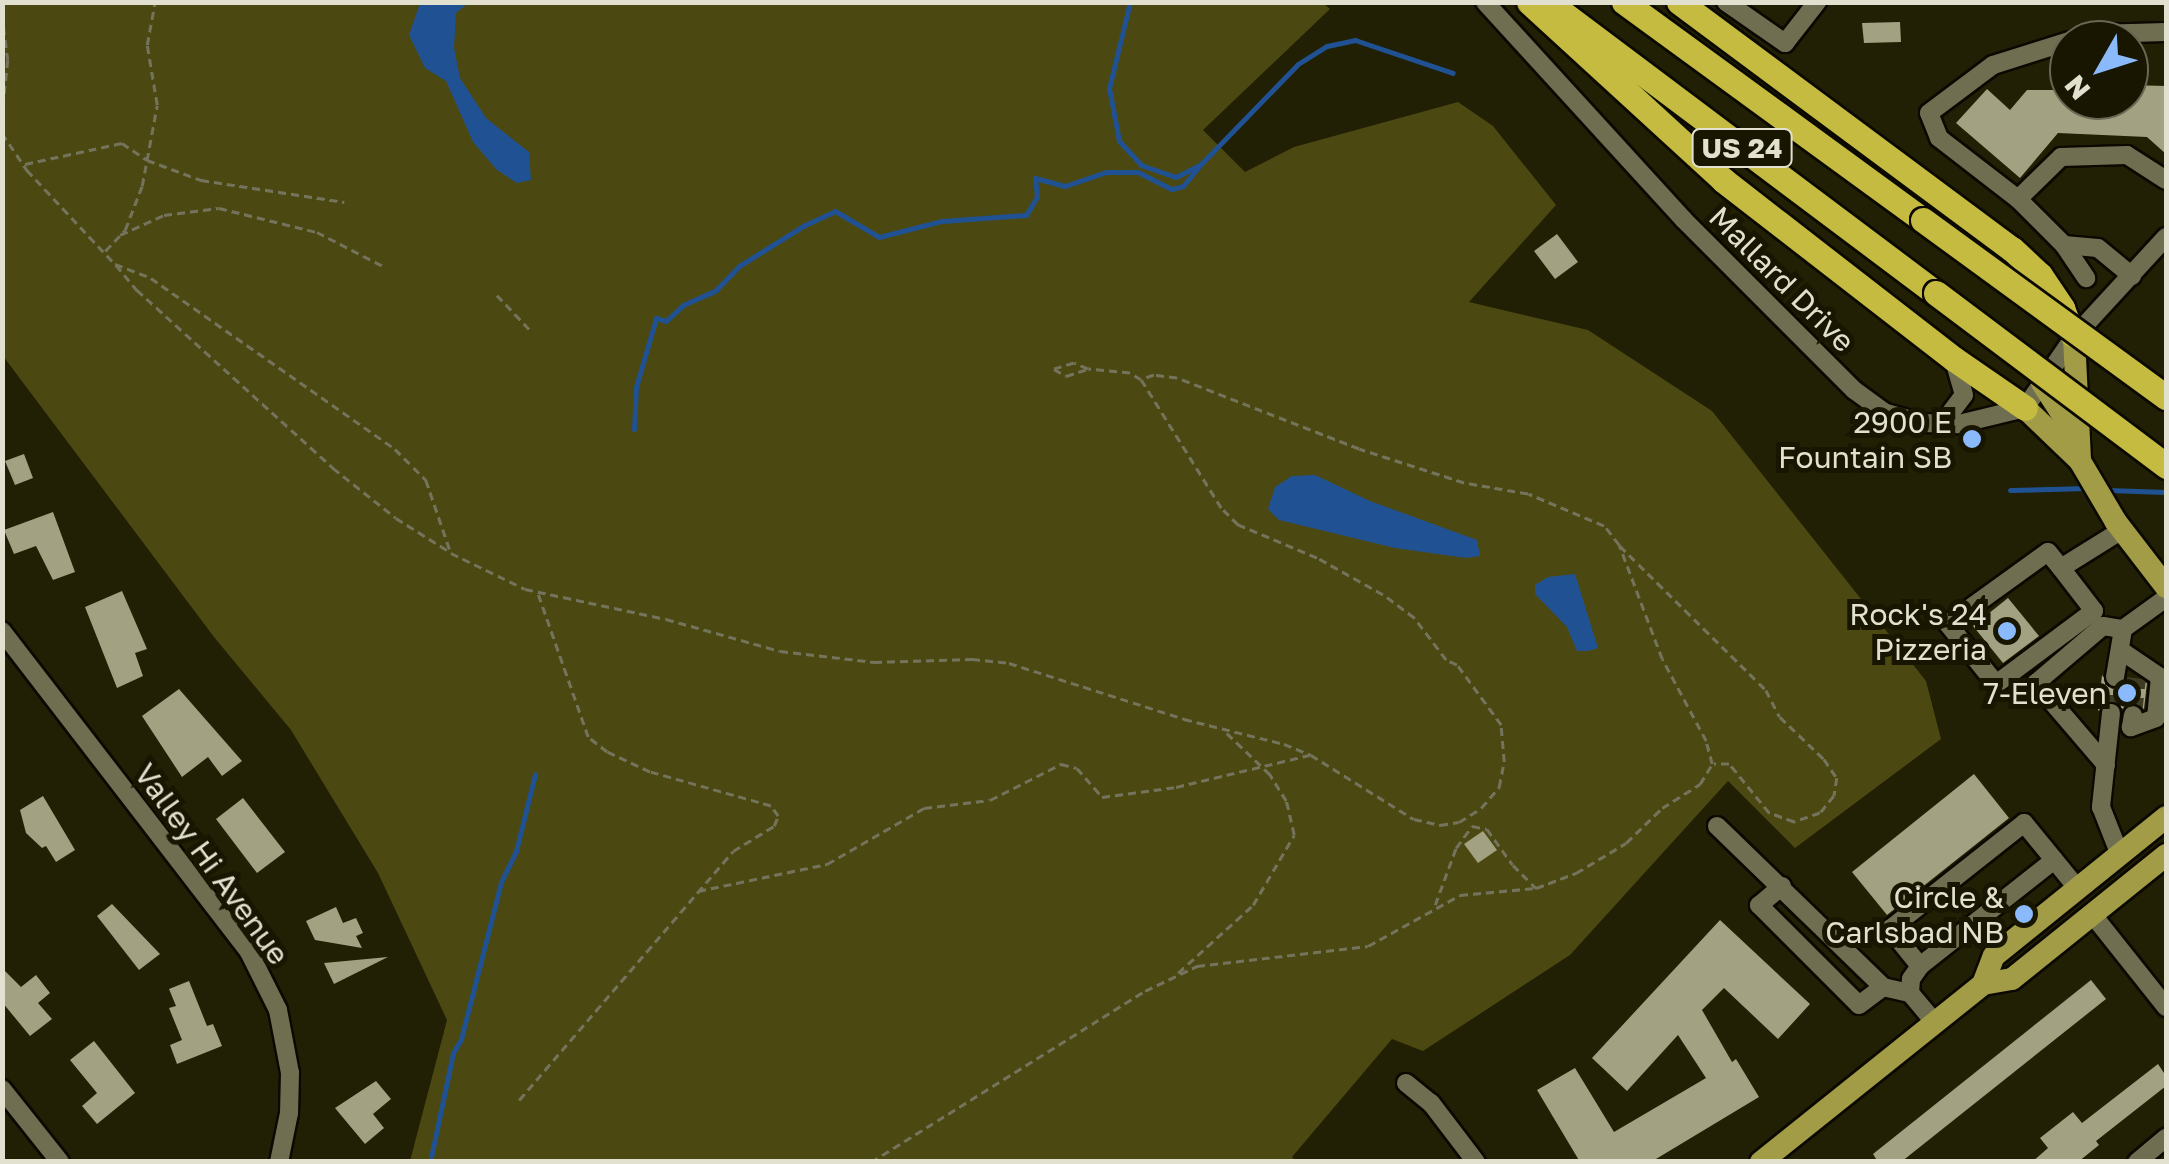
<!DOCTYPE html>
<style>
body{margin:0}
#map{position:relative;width:2169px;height:1164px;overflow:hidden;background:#211f04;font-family:"Golos Text",sans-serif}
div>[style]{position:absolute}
.green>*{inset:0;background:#4c4811}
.water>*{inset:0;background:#205293}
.stream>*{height:5px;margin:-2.5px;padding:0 2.5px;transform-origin:2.5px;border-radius:2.5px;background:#205293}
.building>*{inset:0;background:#a2a181}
.minor-tunnel>*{height:18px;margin-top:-9px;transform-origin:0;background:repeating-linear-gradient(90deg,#3e3c23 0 18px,transparent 0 27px)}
.path>*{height:2.5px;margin-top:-1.25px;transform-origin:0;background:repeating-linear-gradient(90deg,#74735c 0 8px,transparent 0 13px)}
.roads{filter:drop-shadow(2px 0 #0b0900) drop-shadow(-2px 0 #0b0900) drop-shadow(0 2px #0b0900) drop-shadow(0 -2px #0b0900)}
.minor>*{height:18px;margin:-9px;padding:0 9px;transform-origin:9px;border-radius:9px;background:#706e50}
.major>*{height:22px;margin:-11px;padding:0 11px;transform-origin:11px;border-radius:11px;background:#a29c46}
.highway>*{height:25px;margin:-12.5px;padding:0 12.5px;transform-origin:12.5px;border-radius:12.5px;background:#c4bb40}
.bridges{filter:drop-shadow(2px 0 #0b0900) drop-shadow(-2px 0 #0b0900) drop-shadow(0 2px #0b0900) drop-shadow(0 -2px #0b0900)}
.highway-bridge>*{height:25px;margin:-12.5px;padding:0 12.5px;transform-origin:12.5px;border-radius:12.5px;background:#c4bb40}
.dots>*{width:28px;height:28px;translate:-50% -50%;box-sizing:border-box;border:5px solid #181600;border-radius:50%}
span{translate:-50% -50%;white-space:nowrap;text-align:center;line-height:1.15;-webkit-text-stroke:10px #181600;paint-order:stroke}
.shield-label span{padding:2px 8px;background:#181600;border:2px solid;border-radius:8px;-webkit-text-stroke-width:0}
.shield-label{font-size:28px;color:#e2e1d0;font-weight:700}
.street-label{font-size:30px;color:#e2e1d0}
.poi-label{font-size:30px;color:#e2e1d0}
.right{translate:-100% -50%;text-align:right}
.frame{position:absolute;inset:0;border:5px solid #e2e1d0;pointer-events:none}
.north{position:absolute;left:2049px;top:20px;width:100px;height:100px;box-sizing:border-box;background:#181600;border:2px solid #696753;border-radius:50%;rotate:231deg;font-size:28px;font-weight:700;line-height:40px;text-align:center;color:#e2e1d0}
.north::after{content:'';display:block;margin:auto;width:35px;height:45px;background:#8abafc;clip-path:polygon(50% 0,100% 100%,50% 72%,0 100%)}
</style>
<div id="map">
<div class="green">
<div style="clip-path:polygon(2px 3px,1323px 3px,1330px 9px,1203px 130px,1245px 172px,1294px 147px,1458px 102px,1493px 126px,1556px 205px,1469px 302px,1588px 330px,1712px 411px,1926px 681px,1941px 739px,1795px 848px,1728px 781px,1570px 955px,1423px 1051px,1392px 1039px,1292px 1157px,1296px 1161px,410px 1161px,447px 1020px,378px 873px,291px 730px,214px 637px,3px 356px)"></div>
</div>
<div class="water">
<div style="clip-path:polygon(420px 3px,468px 3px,456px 13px,454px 48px,460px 78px,486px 118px,529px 152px,531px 180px,517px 183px,497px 170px,473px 142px,446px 81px,425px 68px,409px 35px)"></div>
<div style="clip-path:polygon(1315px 475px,1370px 501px,1477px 540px,1480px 556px,1466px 558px,1395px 548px,1279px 520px,1268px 509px,1275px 487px,1292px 476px)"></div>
<div style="clip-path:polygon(1575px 574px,1598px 648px,1588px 651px,1577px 651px,1567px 627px,1535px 594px,1535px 585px,1548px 577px)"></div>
</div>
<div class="stream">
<div style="left:1130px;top:2px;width:89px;rotate:103.7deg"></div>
<div style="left:1109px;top:88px;width:54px;rotate:79.3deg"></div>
<div style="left:1119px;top:141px;width:33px;rotate:47deg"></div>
<div style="left:1141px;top:165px;width:37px;rotate:19deg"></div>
<div style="left:1176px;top:177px;width:28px;rotate:-27deg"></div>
<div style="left:1201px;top:164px;width:139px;rotate:-45.9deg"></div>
<div style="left:1298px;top:64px;width:34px;rotate:-32deg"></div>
<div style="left:1327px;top:46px;width:29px;rotate:-12deg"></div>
<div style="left:1355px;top:40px;width:103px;rotate:18.6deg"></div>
<div style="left:634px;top:429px;width:42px;rotate:-87.3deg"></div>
<div style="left:636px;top:387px;width:72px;rotate:-73.8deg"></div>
<div style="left:656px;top:318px;width:10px;rotate:17deg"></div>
<div style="left:666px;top:321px;width:23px;rotate:-43deg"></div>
<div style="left:683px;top:305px;width:36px;rotate:-24deg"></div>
<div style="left:716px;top:290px;width:33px;rotate:-46deg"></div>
<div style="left:739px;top:266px;width:75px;rotate:-32deg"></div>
<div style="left:803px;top:226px;width:35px;rotate:-25deg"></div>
<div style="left:835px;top:211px;width:51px;rotate:30.6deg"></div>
<div style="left:879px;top:237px;width:65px;rotate:-14.3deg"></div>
<div style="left:942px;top:221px;width:84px;rotate:-4.1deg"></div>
<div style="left:1026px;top:215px;width:21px;rotate:-59deg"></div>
<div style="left:1037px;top:197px;width:19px;rotate:-96deg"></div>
<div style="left:1035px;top:178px;width:31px;rotate:15deg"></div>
<div style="left:1065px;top:186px;width:43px;rotate:-18.9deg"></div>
<div style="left:1106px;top:172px;width:32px"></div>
<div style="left:1138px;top:172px;width:38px;rotate:27deg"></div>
<div style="left:1172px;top:189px;width:11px;rotate:-15deg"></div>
<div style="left:1183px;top:186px;width:28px;rotate:-51deg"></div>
<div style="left:2010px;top:490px;width:77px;rotate:-1.5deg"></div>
<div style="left:2108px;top:490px;width:58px;rotate:2deg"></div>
<div style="left:430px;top:1162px;width:111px;rotate:-78.1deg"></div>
<div style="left:453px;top:1053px;width:16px;rotate:-60deg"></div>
<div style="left:461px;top:1039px;width:162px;rotate:-75.7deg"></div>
<div style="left:501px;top:882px;width:34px;rotate:-64deg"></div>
<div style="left:516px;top:851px;width:79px;rotate:-76.1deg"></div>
</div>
<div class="building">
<div style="clip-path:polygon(1900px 22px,1901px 42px,1864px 43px,1862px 23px)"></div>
<div style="clip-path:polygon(2069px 54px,2069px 100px,2129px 100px,2129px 85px,2166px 86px,2166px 154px,2147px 137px,2058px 133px,2020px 178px,1956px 123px,1987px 89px,2010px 110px,2027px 90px,2056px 90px,2056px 58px)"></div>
<div style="clip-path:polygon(1557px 234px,1578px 262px,1555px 279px,1534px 251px)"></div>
<div style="clip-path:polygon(24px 454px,33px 478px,15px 485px,5px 461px)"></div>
<div style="clip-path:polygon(53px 512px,75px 572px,53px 580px,36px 546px,14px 554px,4px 530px)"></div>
<div style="clip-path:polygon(122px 591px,147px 649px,135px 653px,143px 676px,117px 688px,85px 607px)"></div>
<div style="clip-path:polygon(2008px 598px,2039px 636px,2003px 663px,1973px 626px)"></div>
<div style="clip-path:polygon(2102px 675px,2112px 689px,2124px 686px,2128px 678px,2147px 683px,2144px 709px,2134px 703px,2123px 709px,2111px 701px,2098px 711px)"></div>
<div style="clip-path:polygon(179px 689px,242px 761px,222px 776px,208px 757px,182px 777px,142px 716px)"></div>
<div style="clip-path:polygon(1974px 774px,2009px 818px,1887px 915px,1852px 872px)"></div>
<div style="clip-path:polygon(43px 796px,75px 850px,56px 862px,46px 846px,42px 848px,26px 833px,20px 810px)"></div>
<div style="clip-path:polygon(243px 798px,285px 852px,257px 873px,216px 819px)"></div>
<div style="clip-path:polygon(1483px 831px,1497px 850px,1478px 863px,1464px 844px)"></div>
<div style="clip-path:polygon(112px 904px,160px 954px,139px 970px,97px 916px)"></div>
<div style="clip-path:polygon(336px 907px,343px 923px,356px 918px,363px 933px,356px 936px,362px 948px,315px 940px,306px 921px)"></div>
<div style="clip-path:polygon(1720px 920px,1810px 1004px,1778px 1039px,1724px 988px,1702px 1010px,1732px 1062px,1736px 1059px,1759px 1097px,1651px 1162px,1580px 1162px,1537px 1090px,1575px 1068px,1614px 1132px,1706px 1078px,1678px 1035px,1627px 1091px,1592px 1058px)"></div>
<div style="clip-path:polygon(388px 957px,334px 984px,324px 963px)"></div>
<div style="clip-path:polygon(2px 968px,21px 987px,36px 975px,50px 993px,38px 1003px,52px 1019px,30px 1036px,2px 1002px)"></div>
<div style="clip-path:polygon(2091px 980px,2106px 999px,1901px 1162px,1878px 1162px,1873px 1154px)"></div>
<div style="clip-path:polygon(189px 981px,207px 1026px,213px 1024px,222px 1046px,177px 1064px,170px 1045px,182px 1040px,169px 1008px,176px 1006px,169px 989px)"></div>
<div style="clip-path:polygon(94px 1041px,135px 1093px,97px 1124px,82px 1106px,97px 1093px,70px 1060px)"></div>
<div style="clip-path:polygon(2158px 1064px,2166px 1076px,2166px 1086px,2096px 1141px,2099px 1145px,2078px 1162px,2032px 1162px,2048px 1148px,2040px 1138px,2073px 1112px,2082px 1123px)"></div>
<div style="clip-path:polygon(376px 1081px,391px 1099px,373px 1114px,384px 1128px,365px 1144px,335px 1108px)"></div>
</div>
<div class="minor-tunnel">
<div style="left:2111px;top:713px;width:36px;rotate:-84deg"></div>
<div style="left:2133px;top:715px;width:37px;rotate:-84deg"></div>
</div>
<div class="path">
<div style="left:2px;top:14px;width:46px;rotate:82.6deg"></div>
<div style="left:8px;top:60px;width:57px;rotate:96deg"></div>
<div style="left:2px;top:133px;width:45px;rotate:56deg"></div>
<div style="left:27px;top:170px;width:129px;rotate:46.9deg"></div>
<div style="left:115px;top:264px;width:39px;rotate:21deg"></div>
<div style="left:151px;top:278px;width:298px;rotate:35deg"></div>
<div style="left:395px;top:449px;width:44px;rotate:45deg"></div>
<div style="left:426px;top:480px;width:77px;rotate:71.1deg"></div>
<div style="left:451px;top:553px;width:82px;rotate:25.9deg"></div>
<div style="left:525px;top:589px;width:144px;rotate:12deg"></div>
<div style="left:666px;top:619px;width:118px;rotate:15.7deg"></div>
<div style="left:780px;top:651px;width:95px;rotate:6.7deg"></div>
<div style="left:874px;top:662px;width:98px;rotate:-1.8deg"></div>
<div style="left:972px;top:659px;width:37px;rotate:6deg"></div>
<div style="left:1009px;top:663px;width:184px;rotate:17.7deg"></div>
<div style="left:1184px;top:719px;width:103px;rotate:14deg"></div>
<div style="left:1284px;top:744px;width:29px;rotate:22deg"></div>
<div style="left:1311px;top:755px;width:121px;rotate:31.9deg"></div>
<div style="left:1414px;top:819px;width:27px;rotate:13deg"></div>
<div style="left:1440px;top:825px;width:19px;rotate:-9deg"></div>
<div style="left:1459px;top:822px;width:26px;rotate:-32deg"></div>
<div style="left:1481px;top:808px;width:28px;rotate:-49deg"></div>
<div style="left:1499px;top:787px;width:25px;rotate:-79deg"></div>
<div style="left:1504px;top:762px;width:37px;rotate:-95deg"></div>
<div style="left:1501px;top:725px;width:74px;rotate:-126.3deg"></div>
<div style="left:1457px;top:665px;width:12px;rotate:-156deg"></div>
<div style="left:1446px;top:660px;width:53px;rotate:-127.3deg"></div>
<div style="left:1414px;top:618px;width:39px;rotate:-143deg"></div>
<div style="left:1383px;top:595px;width:76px;rotate:-150.7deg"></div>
<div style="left:1317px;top:558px;width:86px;rotate:-157.3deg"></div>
<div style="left:1238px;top:525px;width:24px;rotate:-135deg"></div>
<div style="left:1221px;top:508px;width:151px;rotate:-122deg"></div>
<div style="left:1141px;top:380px;width:13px;rotate:-148deg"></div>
<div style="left:1130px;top:373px;width:42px;rotate:-174.6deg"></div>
<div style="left:1088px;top:369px;width:15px;rotate:-157deg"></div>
<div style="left:1074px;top:363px;width:21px;rotate:163deg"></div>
<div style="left:1054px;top:369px;width:14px;rotate:30deg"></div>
<div style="left:1066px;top:376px;width:23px;rotate:-18deg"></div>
<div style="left:25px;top:164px;width:99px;rotate:-12.2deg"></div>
<div style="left:122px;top:143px;width:30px;rotate:34deg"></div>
<div style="left:147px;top:160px;width:58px;rotate:20.3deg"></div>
<div style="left:201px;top:180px;width:145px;rotate:8.7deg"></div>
<div style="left:120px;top:235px;width:48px;rotate:-24.4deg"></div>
<div style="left:164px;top:215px;width:55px;rotate:-7.3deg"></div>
<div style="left:219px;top:208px;width:101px;rotate:13.8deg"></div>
<div style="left:317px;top:232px;width:74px;rotate:27.3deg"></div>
<div style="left:105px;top:251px;width:29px;rotate:-46deg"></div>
<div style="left:125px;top:230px;width:47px;rotate:-68.9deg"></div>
<div style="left:142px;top:186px;width:82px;rotate:-79.5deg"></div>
<div style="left:157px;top:105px;width:61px;rotate:-99.5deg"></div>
<div style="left:147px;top:45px;width:44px;rotate:-79.5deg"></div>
<div style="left:116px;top:265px;width:33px;rotate:50deg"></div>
<div style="left:137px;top:290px;width:265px;rotate:42.2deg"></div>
<div style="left:333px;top:468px;width:80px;rotate:38.4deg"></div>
<div style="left:396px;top:518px;width:64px;rotate:32.2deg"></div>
<div style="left:497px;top:295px;width:51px;rotate:46.6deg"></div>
<div style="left:1620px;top:546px;width:205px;rotate:44.6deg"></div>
<div style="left:1766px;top:690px;width:30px;rotate:63deg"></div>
<div style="left:1780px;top:717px;width:61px;rotate:43.7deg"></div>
<div style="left:1824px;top:759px;width:23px;rotate:56deg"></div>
<div style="left:1837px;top:778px;width:18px;rotate:99deg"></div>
<div style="left:1834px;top:796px;width:22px;rotate:129deg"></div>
<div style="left:1820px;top:813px;width:28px;rotate:161deg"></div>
<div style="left:1794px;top:822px;width:27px;rotate:-160deg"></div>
<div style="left:1769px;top:813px;width:63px;rotate:-129.2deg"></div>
<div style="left:1729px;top:764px;width:15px;rotate:180deg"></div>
<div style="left:698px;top:891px;width:132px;rotate:-11.8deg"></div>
<div style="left:827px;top:864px;width:112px;rotate:-30deg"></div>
<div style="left:924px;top:808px;width:66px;rotate:-6.9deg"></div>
<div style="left:990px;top:800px;width:80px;rotate:-26.9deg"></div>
<div style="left:1061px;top:764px;width:16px;rotate:14deg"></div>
<div style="left:1077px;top:768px;width:38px;rotate:49deg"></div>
<div style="left:1102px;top:797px;width:75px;rotate:-7.7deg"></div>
<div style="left:1176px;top:787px;width:137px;rotate:-13.5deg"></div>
<div style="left:1435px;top:905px;width:61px;rotate:-69.8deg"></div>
<div style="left:1456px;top:848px;width:27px;rotate:-54deg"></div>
<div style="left:1472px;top:826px;width:15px;rotate:11deg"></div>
<div style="left:1487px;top:829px;width:44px;rotate:54.2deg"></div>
<div style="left:1513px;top:865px;width:33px;rotate:45deg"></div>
<div style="left:1178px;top:973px;width:101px;rotate:-42.2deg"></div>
<div style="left:1253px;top:905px;width:81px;rotate:-59.6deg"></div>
<div style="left:1294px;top:835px;width:35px;rotate:-103deg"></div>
<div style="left:1286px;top:801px;width:31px;rotate:-122deg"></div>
<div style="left:1270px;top:775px;width:64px;rotate:-136.3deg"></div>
<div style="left:519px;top:1100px;width:328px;rotate:-49.3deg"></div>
<div style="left:733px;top:851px;width:48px;rotate:-31.4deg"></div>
<div style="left:774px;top:826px;width:11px;rotate:-68deg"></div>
<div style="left:778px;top:816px;width:12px;rotate:-125deg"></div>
<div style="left:771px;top:806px;width:126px;rotate:-164.3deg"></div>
<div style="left:650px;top:772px;width:47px;rotate:-155.1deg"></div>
<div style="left:607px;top:752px;width:24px;rotate:-142deg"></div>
<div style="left:588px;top:737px;width:151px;rotate:-109.3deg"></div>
<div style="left:871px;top:1162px;width:323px;rotate:-32deg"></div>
<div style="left:1145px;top:991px;width:58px;rotate:-25.7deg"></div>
<div style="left:1197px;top:966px;width:172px;rotate:-6.7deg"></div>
<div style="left:1368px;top:946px;width:105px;rotate:-29deg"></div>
<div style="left:1460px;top:895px;width:76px;rotate:-5.3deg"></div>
<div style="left:1536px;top:888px;width:43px;rotate:-20.6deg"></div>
<div style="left:1576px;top:873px;width:58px;rotate:-31deg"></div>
<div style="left:1626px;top:843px;width:50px;rotate:-44.2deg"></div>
<div style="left:1662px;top:808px;width:45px;rotate:-32.3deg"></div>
<div style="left:1700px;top:784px;width:23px;rotate:-59deg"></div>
<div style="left:1712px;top:764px;width:24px;rotate:-105deg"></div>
<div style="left:1706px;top:741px;width:93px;rotate:-118.2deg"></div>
<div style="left:1662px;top:659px;width:122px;rotate:-110.7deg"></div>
<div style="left:1619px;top:545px;width:24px;rotate:-128deg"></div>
<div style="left:1604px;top:526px;width:82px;rotate:-157.2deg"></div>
<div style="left:1528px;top:494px;width:65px;rotate:-170.2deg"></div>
<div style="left:1464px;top:483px;width:110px;rotate:-162.1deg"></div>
<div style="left:1359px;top:449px;width:195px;rotate:-158.7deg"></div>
<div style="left:1177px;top:378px;width:23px;rotate:-173deg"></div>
<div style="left:1154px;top:375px;width:12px;rotate:160deg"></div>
</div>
<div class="roads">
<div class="minor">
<div style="left:1485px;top:2px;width:294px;rotate:47.6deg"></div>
<div style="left:1683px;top:219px;width:242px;rotate:45deg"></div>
<div style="left:1854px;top:390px;width:39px;rotate:36deg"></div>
<div style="left:1886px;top:413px;width:38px;rotate:15deg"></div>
<div style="left:1923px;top:423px;width:36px;rotate:2deg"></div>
<div style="left:1959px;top:424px;width:68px;rotate:-13.6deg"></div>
<div style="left:2025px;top:408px;width:86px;rotate:-55.4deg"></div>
<div style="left:2074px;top:337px;width:136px;rotate:-47.4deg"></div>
<div style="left:1726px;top:2px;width:72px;rotate:34.8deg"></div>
<div style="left:1785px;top:43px;width:52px;rotate:-52deg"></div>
<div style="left:2074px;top:40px;width:23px;rotate:-15deg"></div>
<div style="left:2096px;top:34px;width:70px;rotate:-1.6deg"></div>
<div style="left:2069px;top:41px;width:80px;rotate:162.5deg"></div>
<div style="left:1993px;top:65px;width:80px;rotate:143.1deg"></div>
<div style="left:1929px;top:113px;width:27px;rotate:68deg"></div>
<div style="left:1939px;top:138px;width:100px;rotate:37.7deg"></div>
<div style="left:2018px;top:199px;width:65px;rotate:45deg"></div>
<div style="left:2064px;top:245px;width:40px;rotate:56deg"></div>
<div style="left:2018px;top:199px;width:60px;rotate:-44.3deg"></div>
<div style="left:2061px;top:157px;width:66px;rotate:-1.7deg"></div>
<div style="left:2127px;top:155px;width:46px;rotate:32.7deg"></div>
<div style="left:2064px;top:245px;width:34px;rotate:5deg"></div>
<div style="left:2098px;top:248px;width:44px;rotate:39.5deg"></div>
<div style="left:1942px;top:424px;width:36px;rotate:-53deg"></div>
<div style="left:1964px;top:395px;width:37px;rotate:-106deg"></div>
<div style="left:2061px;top:568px;width:54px;rotate:52.5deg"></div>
<div style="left:2094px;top:611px;width:122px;rotate:143.3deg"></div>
<div style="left:1996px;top:684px;width:77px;rotate:-128.7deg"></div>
<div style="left:1948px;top:624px;width:123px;rotate:-35.8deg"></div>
<div style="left:2048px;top:552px;width:21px;rotate:51deg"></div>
<div style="left:2061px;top:568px;width:72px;rotate:-31.9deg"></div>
<div style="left:2px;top:631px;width:405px;rotate:52.4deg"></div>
<div style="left:249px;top:952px;width:65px;rotate:63.4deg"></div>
<div style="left:278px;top:1010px;width:64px;rotate:79.2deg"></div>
<div style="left:290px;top:1073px;width:40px;rotate:91.4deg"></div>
<div style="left:289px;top:1113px;width:50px;rotate:101.5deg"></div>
<div style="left:2120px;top:650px;width:48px;rotate:34deg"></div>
<div style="left:2160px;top:677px;width:41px;rotate:95.6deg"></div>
<div style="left:2156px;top:718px;width:27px;rotate:160deg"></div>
<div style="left:2131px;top:727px;width:12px;rotate:-81deg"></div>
<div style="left:2115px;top:677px;width:49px;rotate:-80.5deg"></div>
<div style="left:2123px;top:629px;width:53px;rotate:-35.8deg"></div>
<div style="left:2111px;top:713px;width:95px;rotate:96.1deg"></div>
<div style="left:2101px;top:807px;width:52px;rotate:68.4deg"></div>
<div style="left:2106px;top:765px;width:108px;rotate:-130.5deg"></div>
<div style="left:2036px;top:683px;width:88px;rotate:-40.4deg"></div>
<div style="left:2103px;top:626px;width:20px;rotate:9deg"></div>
<div style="left:1717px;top:826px;width:231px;rotate:44.1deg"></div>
<div style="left:1782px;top:886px;width:30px;rotate:140deg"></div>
<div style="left:1759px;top:905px;width:141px;rotate:45deg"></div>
<div style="left:1859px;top:1005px;width:30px;rotate:-37deg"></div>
<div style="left:1883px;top:987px;width:28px;rotate:13deg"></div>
<div style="left:1910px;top:993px;width:39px;rotate:50deg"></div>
<div style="left:2092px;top:914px;width:119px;rotate:51.5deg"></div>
<div style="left:1920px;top:966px;width:171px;rotate:-38.3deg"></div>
<div style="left:1910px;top:993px;width:14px;rotate:-86deg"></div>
<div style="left:1911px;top:979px;width:16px;rotate:-55deg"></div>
<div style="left:1920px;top:966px;width:48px;rotate:-129deg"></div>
<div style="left:1890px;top:929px;width:171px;rotate:-38.3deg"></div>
<div style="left:2024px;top:823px;width:85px;rotate:50.7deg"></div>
<div style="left:1406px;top:1083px;width:32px;rotate:39deg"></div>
<div style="left:1431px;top:1103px;width:74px;rotate:52.7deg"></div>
<div style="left:2px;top:1089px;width:93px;rotate:51.5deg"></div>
<div style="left:2137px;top:1162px;width:38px;rotate:-40deg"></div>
</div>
<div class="major">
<div style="left:2074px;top:337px;width:124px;rotate:87.2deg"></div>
<div style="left:2042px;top:383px;width:64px;rotate:57.1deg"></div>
<div style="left:2025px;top:408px;width:76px;rotate:43.9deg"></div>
<div style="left:2080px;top:461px;width:71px;rotate:59.5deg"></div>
<div style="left:2116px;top:522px;width:82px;rotate:52.4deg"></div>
<div style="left:1983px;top:984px;width:29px;rotate:-10deg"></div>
<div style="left:2012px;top:979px;width:198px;rotate:-38.8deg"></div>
<div style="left:1761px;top:1162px;width:285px;rotate:-38.7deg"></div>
<div style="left:1983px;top:984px;width:30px;rotate:-69deg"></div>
<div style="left:1994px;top:956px;width:221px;rotate:-38.9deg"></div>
</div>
<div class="highway">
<div style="left:1529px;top:2px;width:263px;rotate:42.5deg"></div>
<div style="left:1723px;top:180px;width:292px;rotate:37.8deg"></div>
<div style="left:1954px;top:359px;width:86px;rotate:34.6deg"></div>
<div style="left:1548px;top:2px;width:485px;rotate:36.9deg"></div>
<div style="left:1624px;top:2px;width:370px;rotate:36.1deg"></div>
<div style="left:1679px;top:2px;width:415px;rotate:36.6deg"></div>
<div style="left:2012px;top:249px;width:38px;rotate:43deg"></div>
<div style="left:2040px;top:275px;width:40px;rotate:56deg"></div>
<div style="left:2062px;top:308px;width:28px;rotate:69deg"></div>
</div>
</div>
<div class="bridges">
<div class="highway-bridge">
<div style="left:1923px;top:220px;width:301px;rotate:36.1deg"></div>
<div style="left:1936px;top:293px;width:288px;rotate:36.9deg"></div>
</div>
</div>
<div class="dots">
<div style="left:1972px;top:439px;background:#8abafc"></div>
<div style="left:2007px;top:631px;background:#8abafc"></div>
<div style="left:2127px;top:693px;background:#8abafc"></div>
<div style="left:2024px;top:914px;background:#8abafc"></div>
</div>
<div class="shield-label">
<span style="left:1742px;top:148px">US 24</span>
</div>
<div class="street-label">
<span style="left:1782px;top:279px;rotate:45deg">Mallard Drive</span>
<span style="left:212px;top:864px;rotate:54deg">Valley Hi Avenue</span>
</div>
<div class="poi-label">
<span class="right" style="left:1952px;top:439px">2900 E<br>Fountain SB</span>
<span class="right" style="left:1987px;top:631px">Rock's 24<br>Pizzeria</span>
<span class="right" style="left:2107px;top:693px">7-Eleven</span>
<span class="right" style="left:2004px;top:914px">Circle &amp;<br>Carlsbad NB</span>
</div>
<div class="frame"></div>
<div class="north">N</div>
</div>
